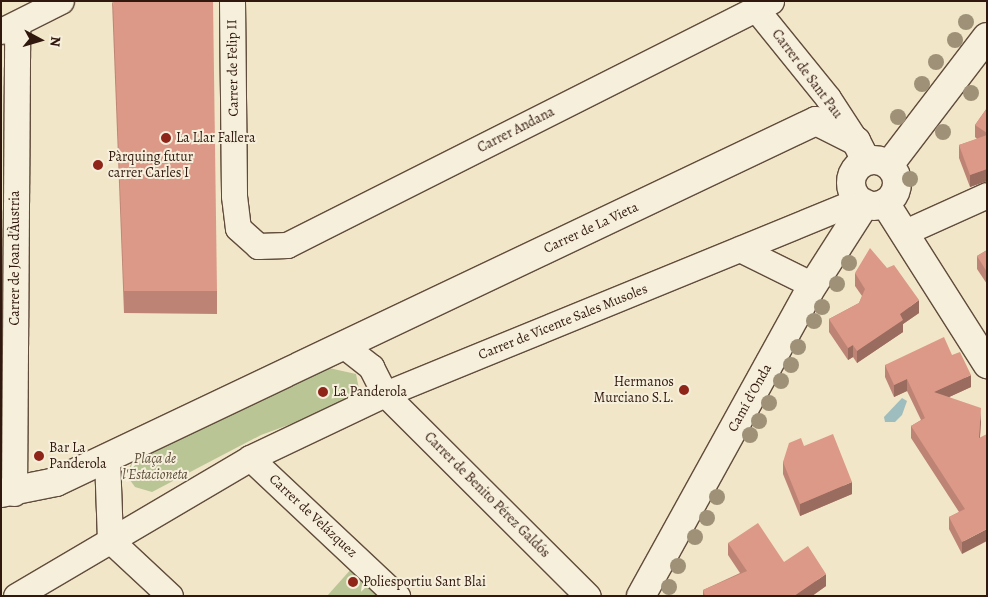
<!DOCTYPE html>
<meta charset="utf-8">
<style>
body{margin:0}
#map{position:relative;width:988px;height:597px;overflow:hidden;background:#f1e6c7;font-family:Alegreya,serif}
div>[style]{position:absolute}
.green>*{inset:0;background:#bac596}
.water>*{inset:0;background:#9ebdbe}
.roads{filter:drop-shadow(1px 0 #614c3c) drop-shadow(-1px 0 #614c3c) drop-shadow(0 1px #614c3c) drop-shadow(0 -1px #614c3c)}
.street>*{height:25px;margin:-12.5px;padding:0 12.5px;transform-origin:12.5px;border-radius:12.5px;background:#f6efdb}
.secondary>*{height:28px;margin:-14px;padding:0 14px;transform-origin:14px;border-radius:14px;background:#f6efdb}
.secondary>.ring{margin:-14px;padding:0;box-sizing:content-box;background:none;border:28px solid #f6efdb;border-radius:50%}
.trees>*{width:16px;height:16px;margin:-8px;border-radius:50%;background:#9e9178}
.wall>*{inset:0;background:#bd8475}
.shaded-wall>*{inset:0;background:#9a6b5f}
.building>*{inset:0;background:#dc9988}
.dots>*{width:14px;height:14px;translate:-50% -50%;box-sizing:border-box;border:2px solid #f6efdb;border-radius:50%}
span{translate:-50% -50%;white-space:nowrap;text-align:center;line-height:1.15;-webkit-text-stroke:4px #f6efdb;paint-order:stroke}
.street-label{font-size:14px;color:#31180e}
.poi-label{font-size:14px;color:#31180e}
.left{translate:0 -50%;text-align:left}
.right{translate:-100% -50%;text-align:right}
.park-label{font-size:14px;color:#5a4c37;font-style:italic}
.frame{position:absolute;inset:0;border:2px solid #31180e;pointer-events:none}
.north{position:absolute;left:15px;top:15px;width:50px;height:50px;-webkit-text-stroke:4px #f6efdb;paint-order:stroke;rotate:96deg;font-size:14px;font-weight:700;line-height:20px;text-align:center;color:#31180e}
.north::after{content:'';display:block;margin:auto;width:18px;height:22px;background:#31180e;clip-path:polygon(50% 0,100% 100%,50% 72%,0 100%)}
</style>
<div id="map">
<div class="green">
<div style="clip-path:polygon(329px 368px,356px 374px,359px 389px,354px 401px,261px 435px,152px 492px,135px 487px,130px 480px,128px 471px,135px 455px)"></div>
<div style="clip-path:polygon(352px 568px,382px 596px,327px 596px)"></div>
</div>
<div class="water">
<div style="clip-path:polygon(902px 398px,907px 401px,902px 415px,895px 422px,885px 422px,884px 417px)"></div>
</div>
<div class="roads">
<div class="street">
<div style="left:232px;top:1px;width:195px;rotate:89.4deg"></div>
<div style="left:234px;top:196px;width:32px;rotate:83deg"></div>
<div style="left:238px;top:228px;width:27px;rotate:42deg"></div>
<div style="left:258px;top:246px;width:29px;rotate:-2deg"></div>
<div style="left:287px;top:245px;width:542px;rotate:-26.75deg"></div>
<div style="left:756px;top:9px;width:114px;rotate:51deg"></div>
<div style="left:828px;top:98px;width:51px;rotate:56.9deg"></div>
<div style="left:1px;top:31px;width:67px;rotate:-26.6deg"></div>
<div style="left:903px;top:233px;width:92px;rotate:-24.3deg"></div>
<div style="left:740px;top:249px;width:81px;rotate:26.3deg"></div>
<div style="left:343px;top:345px;width:36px;rotate:38deg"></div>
<div style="left:371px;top:367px;width:30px;rotate:63deg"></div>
<div style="left:385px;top:394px;width:286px;rotate:44.9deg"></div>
<div style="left:107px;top:458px;width:82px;rotate:87.9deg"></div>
<div style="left:250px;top:458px;width:202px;rotate:43.2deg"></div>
<div style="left:14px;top:493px;width:469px;rotate:-89.6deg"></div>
<div style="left:110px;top:540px;width:82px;rotate:43deg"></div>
<div style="left:16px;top:596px;width:272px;rotate:-30.5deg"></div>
<div style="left:250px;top:458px;width:149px;rotate:-25.4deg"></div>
<div style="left:385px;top:394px;width:512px;rotate:-22.26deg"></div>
</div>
<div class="secondary">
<div class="ring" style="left:851px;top:160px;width:18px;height:18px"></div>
<div style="left:889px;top:165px;width:161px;rotate:-52.6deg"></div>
<div style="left:885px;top:203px;width:191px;rotate:57.6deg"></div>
<div style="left:1px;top:493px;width:56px;rotate:-11.3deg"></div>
<div style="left:56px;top:482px;width:841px;rotate:-25.41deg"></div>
<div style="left:816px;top:121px;width:45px;rotate:26.6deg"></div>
<div style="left:856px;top:141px;width:22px;rotate:63deg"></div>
<div style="left:641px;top:596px;width:346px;rotate:-61.1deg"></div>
<div style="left:808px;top:293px;width:106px;rotate:-57.4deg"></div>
</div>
</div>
<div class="trees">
<div style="left:966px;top:22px"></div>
<div style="left:955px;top:40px"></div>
<div style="left:936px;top:62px"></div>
<div style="left:922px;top:84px"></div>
<div style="left:971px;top:93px"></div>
<div style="left:898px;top:117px"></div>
<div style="left:943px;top:132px"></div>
<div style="left:910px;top:179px"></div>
<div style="left:849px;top:263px"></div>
<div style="left:837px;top:284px"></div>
<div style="left:822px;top:307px"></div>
<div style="left:814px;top:321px"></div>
<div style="left:798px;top:347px"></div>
<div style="left:791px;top:365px"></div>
<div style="left:781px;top:381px"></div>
<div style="left:769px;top:403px"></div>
<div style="left:759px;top:421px"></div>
<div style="left:750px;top:435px"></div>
<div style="left:717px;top:497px"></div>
<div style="left:707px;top:518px"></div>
<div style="left:695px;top:537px"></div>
<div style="left:678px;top:566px"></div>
<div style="left:669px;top:587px"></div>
</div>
<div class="wall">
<div style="clip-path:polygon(112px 1px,217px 291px,217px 314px,124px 313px)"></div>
<div style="clip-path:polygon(987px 108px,987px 181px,970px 187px,959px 158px,959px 145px,977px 139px,975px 137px,975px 125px)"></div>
<div style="clip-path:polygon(987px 250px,987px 284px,977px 269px,977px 256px)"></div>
<div style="clip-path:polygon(855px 273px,919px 313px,903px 324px,903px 332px,857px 363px,853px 357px,848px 360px,829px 332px,829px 319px,859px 303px,862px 296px,855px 286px)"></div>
<div style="clip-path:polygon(952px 355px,971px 387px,949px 397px,981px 421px,980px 438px,962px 554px,949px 529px,949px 517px,959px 512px,911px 438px,911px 426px,921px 420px,907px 391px,894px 397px,885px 377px,885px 365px)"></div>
<div style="clip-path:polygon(804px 446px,852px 494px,800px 516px,783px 474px,783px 462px)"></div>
<div style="clip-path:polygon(728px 543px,784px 562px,826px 586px,812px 596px,703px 596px,703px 590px,740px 573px,728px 555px)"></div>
</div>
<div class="shaded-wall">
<div style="clip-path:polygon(987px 169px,987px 181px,970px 187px,970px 175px)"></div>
<div style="clip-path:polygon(919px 300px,919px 313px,903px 324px,903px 332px,857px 363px,857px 351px,900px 314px)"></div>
<div style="clip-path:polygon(853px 345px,853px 357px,848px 360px,848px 348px)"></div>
<div style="clip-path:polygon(971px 375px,971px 387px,934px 404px,934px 392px)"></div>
<div style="clip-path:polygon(907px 379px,907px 391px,894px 397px,894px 385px)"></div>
<div style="clip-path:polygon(981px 408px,981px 421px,979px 450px,979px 438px)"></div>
<div style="clip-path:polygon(852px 482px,852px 494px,800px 516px,800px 504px)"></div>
<div style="clip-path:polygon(987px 529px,987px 541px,962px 554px,962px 542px)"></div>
<div style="clip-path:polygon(826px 574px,826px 586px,812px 596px,794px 596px)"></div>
</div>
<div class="building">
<div style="clip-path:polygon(113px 1px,213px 1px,217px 291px,124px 291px)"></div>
<div style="clip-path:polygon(987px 108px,987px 133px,975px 125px)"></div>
<div style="clip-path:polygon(987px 135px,987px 169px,970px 175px,959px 145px)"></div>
<div style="clip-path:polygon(870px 248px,887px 268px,894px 265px,919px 300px,900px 314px,903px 320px,857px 351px,853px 345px,848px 348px,829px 319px,859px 303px,865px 289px,855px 273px)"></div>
<div style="clip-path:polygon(987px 250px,987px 272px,977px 256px)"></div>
<div style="clip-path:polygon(944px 337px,952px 355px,960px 352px,971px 375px,934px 392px,981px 408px,979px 438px,987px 434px,987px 529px,962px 542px,949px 517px,965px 509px,911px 426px,925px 418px,907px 379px,894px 385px,885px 365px)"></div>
<div style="clip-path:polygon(833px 434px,852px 482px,800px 504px,783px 462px,789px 443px,801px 438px,804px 446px)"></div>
<div style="clip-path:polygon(758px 523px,784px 562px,808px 546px,826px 574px,794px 596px,705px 596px,703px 590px,747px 571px,728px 543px)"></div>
</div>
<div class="dots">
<div style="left:166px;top:138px;background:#8f2418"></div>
<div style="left:98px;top:165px;background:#8f2418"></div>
<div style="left:684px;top:390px;background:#8f2418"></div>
<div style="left:323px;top:392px;background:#8f2418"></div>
<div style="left:39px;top:456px;background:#8f2418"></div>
<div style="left:353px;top:582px;background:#8f2418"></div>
</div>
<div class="street-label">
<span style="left:233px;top:68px;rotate:-91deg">Carrer de Felip II</span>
<span style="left:807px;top:74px;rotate:53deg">Carrer de Sant Pau</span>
<span style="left:516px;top:130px;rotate:-27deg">Carrer Andana</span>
<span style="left:591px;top:228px;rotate:-25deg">Carrer de La Vieta</span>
<span style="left:15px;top:258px;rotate:-90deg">Carrer de Joan d'Àustria</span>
<span style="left:563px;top:322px;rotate:-22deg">Carrer de Vicente Sales Musoles</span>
<span style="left:750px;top:398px;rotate:-61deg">Camí d'Onda</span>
<span style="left:487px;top:495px;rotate:45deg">Carrer de Benito Pérez Galdós</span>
<span style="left:313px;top:516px;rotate:43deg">Carrer de Velázquez</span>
</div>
<div class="poi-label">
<span class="left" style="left:176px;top:138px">La Llar Fallera</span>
<span class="left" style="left:108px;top:165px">Pàrquing futur<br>carrer Carles I</span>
<span class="right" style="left:674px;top:390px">Hermanos<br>Murciano S.L.</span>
<span class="left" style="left:333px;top:392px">La Panderola</span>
<span class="left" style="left:49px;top:456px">Bar La<br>Panderola</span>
<span class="left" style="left:363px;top:582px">Poliesportiu Sant Blai</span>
</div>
<div class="park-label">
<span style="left:155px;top:467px">Plaça de<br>l'Estacioneta</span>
</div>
<div class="frame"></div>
<div class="north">N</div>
</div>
